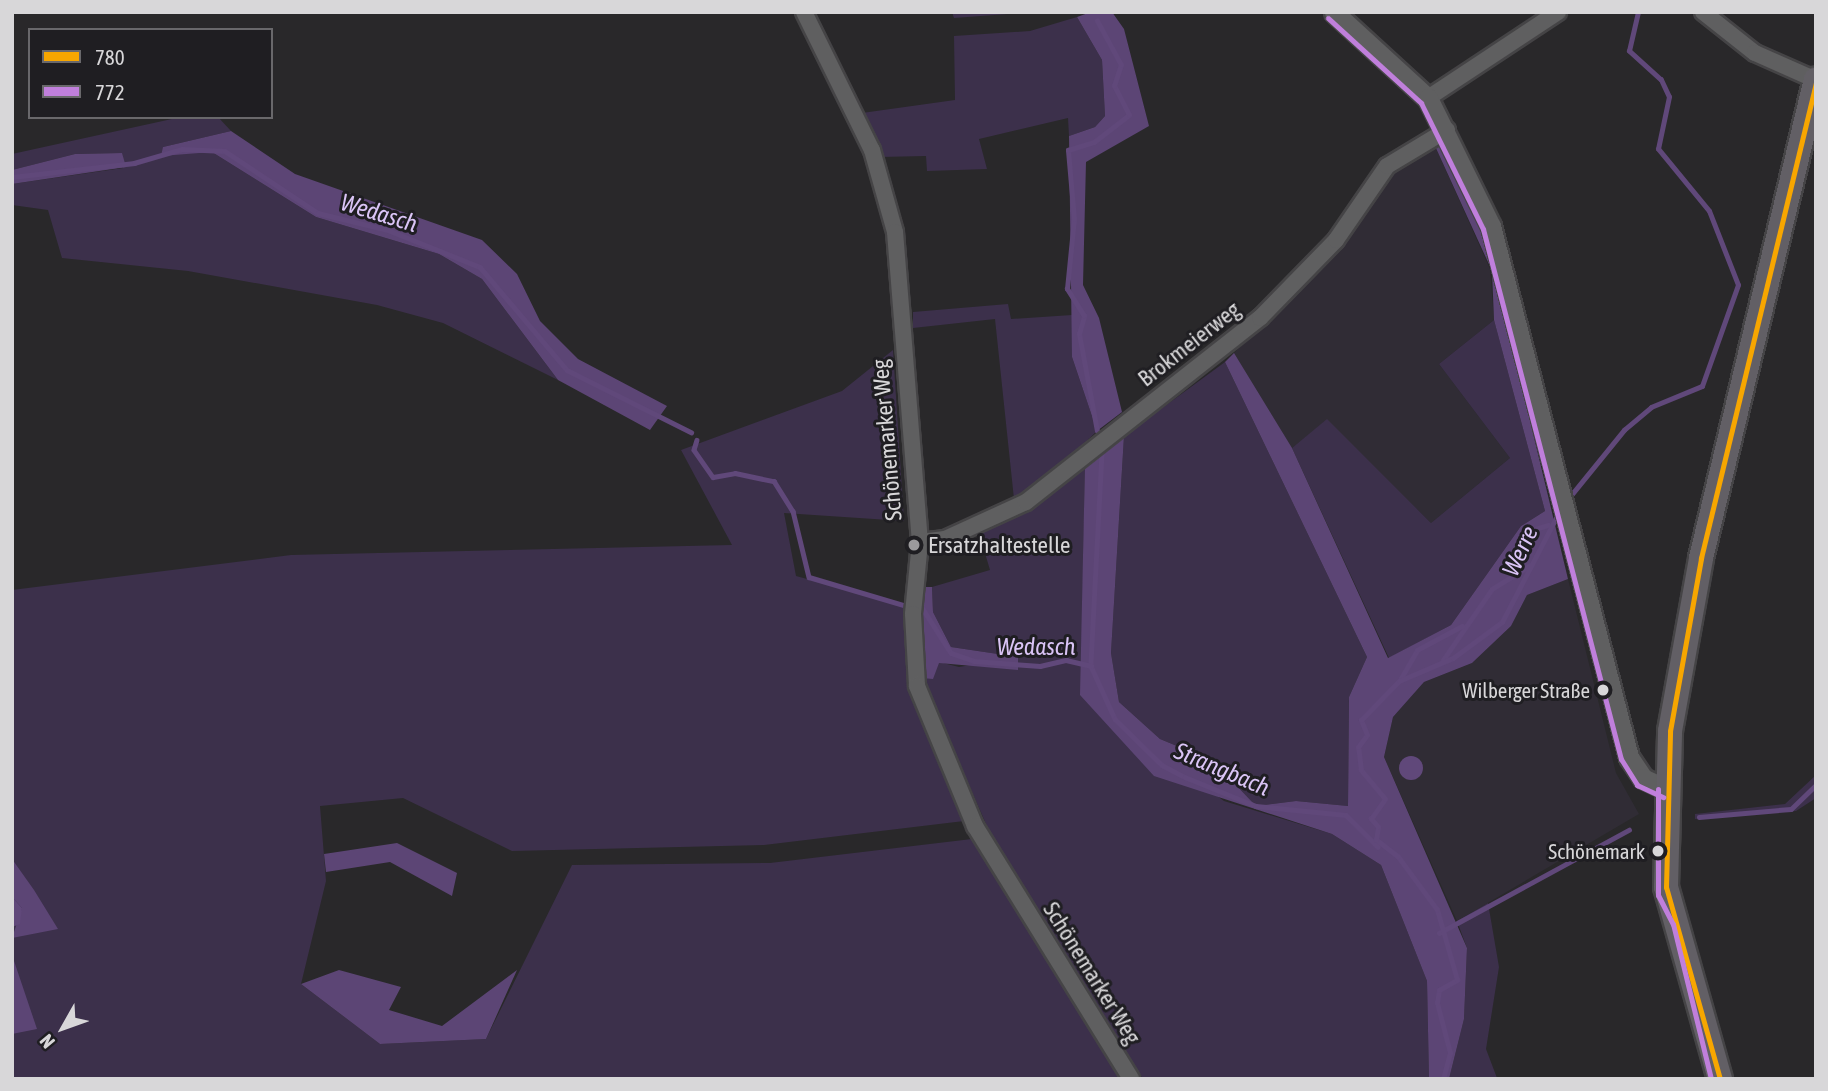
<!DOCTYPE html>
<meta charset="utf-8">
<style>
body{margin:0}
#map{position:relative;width:1828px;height:1091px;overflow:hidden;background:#29282a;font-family:"Asap Condensed",sans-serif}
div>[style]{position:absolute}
.built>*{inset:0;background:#302c35}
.green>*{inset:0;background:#3c304b}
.forest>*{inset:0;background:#5c4575}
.water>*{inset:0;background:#60487a}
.round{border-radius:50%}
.stream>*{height:4.5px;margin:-2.25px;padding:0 2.25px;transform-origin:2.25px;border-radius:2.25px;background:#60487a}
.roads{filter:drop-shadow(2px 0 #454446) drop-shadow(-2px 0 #454446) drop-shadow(0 2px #454446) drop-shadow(0 -2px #454446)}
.minor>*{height:16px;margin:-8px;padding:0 8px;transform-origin:8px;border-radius:8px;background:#5f5f60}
.tertiary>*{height:19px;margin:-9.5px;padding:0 9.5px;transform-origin:9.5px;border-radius:9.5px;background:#5f5f60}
.primary>*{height:24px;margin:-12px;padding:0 12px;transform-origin:12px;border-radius:12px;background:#625f65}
.bus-1>*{height:5px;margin:-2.5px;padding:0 2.5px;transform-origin:2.5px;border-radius:2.5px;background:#f7a600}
.bus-2>*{height:5px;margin:-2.5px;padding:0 2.5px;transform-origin:2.5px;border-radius:2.5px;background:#c07fdc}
.dots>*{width:19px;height:19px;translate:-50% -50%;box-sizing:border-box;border:4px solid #1f1e22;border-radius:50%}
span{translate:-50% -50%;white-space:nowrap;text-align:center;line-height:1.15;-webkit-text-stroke:6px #1f1e22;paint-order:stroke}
.bus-label{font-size:21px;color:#d8d7d9}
.right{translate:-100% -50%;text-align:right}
.street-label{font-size:23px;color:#d8d7d9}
.poi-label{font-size:23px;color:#d8d7d9}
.left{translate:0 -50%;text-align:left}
.water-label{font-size:24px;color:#dac4f6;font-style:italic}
.frame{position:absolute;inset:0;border:14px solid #d8d7d9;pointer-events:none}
.legend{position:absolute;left:28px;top:28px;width:245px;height:91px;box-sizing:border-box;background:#1f1e22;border:2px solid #69686b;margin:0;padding:9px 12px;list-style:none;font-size:21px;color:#d8d7d9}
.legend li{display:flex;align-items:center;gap:14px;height:35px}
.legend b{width:35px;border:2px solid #69686b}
.north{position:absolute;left:28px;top:993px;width:70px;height:70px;-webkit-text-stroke:5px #1f1e22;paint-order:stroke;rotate:230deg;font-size:19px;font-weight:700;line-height:28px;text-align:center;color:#d8d7d9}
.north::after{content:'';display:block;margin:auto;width:24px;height:32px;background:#d8d7d9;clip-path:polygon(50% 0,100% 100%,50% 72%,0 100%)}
</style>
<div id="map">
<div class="built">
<div style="clip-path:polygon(1435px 146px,1490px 269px,1494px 320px,1439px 364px,1510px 458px,1431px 523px,1327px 420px,1277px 460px,1225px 362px,1306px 281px,1392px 170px)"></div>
<div style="clip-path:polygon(1568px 579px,1616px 773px,1639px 814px,1457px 921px,1384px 757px,1393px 717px,1424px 682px,1472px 663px,1511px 626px,1527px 595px)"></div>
</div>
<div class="green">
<div style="clip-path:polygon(952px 12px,1034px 12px,954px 18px)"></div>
<div style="clip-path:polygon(1077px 17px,1102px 60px,1105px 116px,1095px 127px,1069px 136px,1068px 118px,979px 139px,987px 169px,927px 171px,926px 156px,879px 157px,862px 113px,955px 100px,954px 36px,1030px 31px)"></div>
<div style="clip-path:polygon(181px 117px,218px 117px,231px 131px,163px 147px,212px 152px,316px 217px,439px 254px,482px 279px,558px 380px,443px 323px,377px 305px,188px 271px,62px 258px,48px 210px,12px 205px,12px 184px,123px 168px,122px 153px,75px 154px,12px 170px,12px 154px)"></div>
<div style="clip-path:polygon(1008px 304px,1011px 319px,1072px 315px,1072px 357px,1097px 431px,1044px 482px,1014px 499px,995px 319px,913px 328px,913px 312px)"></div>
<div style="clip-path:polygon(1494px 320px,1545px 511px,1521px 526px,1451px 625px,1389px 658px,1292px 448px,1327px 419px,1431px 523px,1510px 458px,1439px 364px)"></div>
<div style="clip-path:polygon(893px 350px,904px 521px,784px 513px,796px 576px,907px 606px,907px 675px,964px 821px,764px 845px,512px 851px,403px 798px,320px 806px,326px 881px,301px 984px,380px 1044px,486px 1039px,572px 865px,770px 863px,972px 839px,1087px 1009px,1124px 1079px,12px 1079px,12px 590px,291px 555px,732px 545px,681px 450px,842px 391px)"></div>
<div style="clip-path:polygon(1225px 362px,1367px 657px,1349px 697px,1348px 806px,1296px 801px,1256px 806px,1213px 761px,1160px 739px,1119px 702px,1111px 653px,1124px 436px)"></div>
<div style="clip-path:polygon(1085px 463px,1081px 695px,1224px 801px,1332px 834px,1381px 865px,1427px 981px,1429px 1079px,1143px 1079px,990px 833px,922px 678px,939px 662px,959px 667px,1018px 657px,951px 647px,933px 612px,932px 587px,990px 570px,979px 533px)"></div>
<div style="clip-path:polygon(1816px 775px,1816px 798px,1796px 811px,1695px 819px,1695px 814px,1785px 804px)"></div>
<div style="clip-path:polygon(1488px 903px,1499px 967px,1486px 1049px,1497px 1078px,1449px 1079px,1464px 1019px,1467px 948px,1457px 921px)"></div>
</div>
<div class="forest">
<div style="clip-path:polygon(1091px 12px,1112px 12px,1124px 29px,1149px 126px,1086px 162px,1083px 285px,1099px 318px,1122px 412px,1097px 431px,1072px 357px,1069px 136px,1095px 127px,1105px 116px,1102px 60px,1077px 17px)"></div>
<div style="clip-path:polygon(231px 131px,295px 174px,482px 240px,517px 274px,540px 321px,578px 359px,667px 406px,650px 430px,558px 380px,482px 279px,439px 254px,316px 217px,212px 152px,161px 156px,163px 147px)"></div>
<div style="clip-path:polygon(1435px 146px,1446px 147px,1488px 246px,1568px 579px,1527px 595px,1511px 626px,1472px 663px,1424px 682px,1393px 717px,1384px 757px,1467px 948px,1464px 1019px,1449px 1079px,1429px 1079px,1427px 981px,1381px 865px,1332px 834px,1154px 776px,1080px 695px,1085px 463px,1124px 436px,1111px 653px,1119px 702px,1160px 739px,1213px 761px,1256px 806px,1296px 801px,1348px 806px,1349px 697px,1367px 657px,1225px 362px,1234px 353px,1292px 448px,1388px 658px,1451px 625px,1521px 526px,1545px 511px,1494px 320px,1492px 271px)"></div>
<div style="clip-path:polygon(75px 154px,122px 153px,126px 167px,12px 184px,12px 170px)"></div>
<div style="clip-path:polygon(920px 587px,932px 587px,933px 612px,951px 647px,1018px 657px,1018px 670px,939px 663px,933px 679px,922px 678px)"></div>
<div style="clip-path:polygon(397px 843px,457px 873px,452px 896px,390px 862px,326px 872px,324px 854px)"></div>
<div style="clip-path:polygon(12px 859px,34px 890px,58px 929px,12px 938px,22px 908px,12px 897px)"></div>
<div style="clip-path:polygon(12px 955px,37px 1029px,12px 1034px)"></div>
<div style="clip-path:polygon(339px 970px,401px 987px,389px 1010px,442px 1026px,517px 970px,486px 1039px,380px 1044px,301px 984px)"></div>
</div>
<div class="water">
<div class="round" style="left:1399px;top:756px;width:24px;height:24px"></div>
<div style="clip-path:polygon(12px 897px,22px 908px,20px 924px,12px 927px)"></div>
</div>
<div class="stream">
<div style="left:12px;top:177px;width:123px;rotate:-6.5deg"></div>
<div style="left:134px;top:163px;width:50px;rotate:-16.3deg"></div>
<div style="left:182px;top:149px;width:43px;rotate:2.7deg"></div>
<div style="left:225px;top:151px;width:112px;rotate:33.7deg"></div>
<div style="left:318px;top:213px;width:72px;rotate:13.7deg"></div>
<div style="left:388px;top:230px;width:99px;rotate:21.9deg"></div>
<div style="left:480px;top:267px;width:135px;rotate:49.8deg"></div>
<div style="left:567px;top:370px;width:139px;rotate:26.6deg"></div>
<div style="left:1097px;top:431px;width:99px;rotate:-100.5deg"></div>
<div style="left:1079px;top:334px;width:19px;rotate:-74deg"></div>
<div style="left:1084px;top:316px;width:32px;rotate:-122deg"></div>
<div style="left:1067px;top:289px;width:70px;rotate:-84.3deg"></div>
<div style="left:1074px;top:219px;width:69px;rotate:-95deg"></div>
<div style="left:1068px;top:150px;width:27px;rotate:-17deg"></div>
<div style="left:1094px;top:142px;width:44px;rotate:-37.6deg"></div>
<div style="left:1129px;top:115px;width:33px;rotate:-117deg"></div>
<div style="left:1114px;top:86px;width:22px;rotate:-72deg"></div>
<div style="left:1121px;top:65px;width:50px;rotate:-118.6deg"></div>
<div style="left:697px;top:440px;width:10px;rotate:107deg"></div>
<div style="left:694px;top:450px;width:33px;rotate:55deg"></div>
<div style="left:713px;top:477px;width:22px;rotate:-10deg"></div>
<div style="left:735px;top:473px;width:40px;rotate:12deg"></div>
<div style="left:774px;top:481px;width:36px;rotate:58deg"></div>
<div style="left:793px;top:511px;width:68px;rotate:76.4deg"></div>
<div style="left:809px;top:577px;width:102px;rotate:16.5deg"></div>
<div style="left:1102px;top:453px;width:213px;rotate:93deg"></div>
<div style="left:1091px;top:666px;width:58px;rotate:65.6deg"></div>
<div style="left:1115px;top:719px;width:66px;rotate:44.4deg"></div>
<div style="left:1162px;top:765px;width:26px;rotate:28deg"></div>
<div style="left:1185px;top:777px;width:77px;rotate:22.2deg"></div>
<div style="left:1256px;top:806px;width:90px;rotate:5.7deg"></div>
<div style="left:1346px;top:815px;width:45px;rotate:45deg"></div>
<div style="left:1568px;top:499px;width:89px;rotate:-50.9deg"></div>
<div style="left:1624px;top:430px;width:35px;rotate:-40deg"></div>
<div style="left:1651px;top:407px;width:55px;rotate:-22.4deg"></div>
<div style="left:1702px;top:386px;width:107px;rotate:-70.4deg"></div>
<div style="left:1738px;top:285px;width:79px;rotate:-111.4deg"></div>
<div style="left:1709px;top:211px;width:80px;rotate:-129.4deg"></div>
<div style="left:1658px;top:149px;width:53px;rotate:-78.1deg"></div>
<div style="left:1669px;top:97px;width:19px;rotate:-115deg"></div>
<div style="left:1661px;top:80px;width:43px;rotate:-137.8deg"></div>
<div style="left:1629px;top:51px;width:40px;rotate:-77deg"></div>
<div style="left:1510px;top:573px;width:44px;rotate:-69.9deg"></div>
<div style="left:1525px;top:532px;width:24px;rotate:-17deg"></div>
<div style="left:923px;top:609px;width:52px;rotate:57.5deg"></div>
<div style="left:951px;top:653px;width:24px;rotate:19deg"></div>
<div style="left:974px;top:661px;width:66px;rotate:4.3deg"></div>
<div style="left:1040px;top:666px;width:27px;rotate:-13deg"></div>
<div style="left:1066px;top:660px;width:26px;rotate:13deg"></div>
<div style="left:1443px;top:660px;width:86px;rotate:-55.4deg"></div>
<div style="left:1492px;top:589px;width:44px;rotate:-31.9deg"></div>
<div style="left:1400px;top:680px;width:34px;rotate:-60deg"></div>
<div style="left:1417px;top:650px;width:51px;rotate:-28.1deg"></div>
<div style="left:1699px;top:817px;width:92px;rotate:-5deg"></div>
<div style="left:1791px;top:809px;width:35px;rotate:-44deg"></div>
<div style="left:1439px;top:933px;width:216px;rotate:-28.5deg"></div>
<div style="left:1443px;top:1079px;width:27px;rotate:-75deg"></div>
<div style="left:1450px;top:1053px;width:52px;rotate:-104.6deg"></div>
<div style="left:1437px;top:1003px;width:13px;rotate:-81deg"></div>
<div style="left:1439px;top:990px;width:21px;rotate:-29deg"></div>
<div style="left:1457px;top:980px;width:73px;rotate:-105.9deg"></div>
<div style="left:1437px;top:910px;width:66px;rotate:-126.3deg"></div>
<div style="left:1398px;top:857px;width:28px;rotate:-142deg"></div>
<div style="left:1376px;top:840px;width:13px;rotate:-81deg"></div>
<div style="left:1378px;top:827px;width:11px;rotate:-131deg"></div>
<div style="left:1371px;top:819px;width:24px;rotate:-55deg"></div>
<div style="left:1385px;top:799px;width:38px;rotate:-130deg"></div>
<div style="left:1361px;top:770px;width:23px;rotate:-97deg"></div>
<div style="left:1358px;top:747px;width:15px;rotate:-53deg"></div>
<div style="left:1367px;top:735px;width:16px;rotate:-112deg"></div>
<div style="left:1361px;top:720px;width:54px;rotate:-45.7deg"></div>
<div style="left:1399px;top:681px;width:59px;rotate:-23.1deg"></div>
<div style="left:1453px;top:658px;width:61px;rotate:-36.3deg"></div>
<div style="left:1502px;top:622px;width:124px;rotate:-62.6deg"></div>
</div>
<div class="roads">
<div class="minor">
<div style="left:804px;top:12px;width:154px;rotate:63.8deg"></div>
<div style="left:872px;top:150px;width:85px;rotate:74.3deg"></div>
<div style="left:895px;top:232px;width:311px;rotate:85.4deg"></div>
<div style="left:920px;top:542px;width:72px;rotate:95.6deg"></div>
<div style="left:913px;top:614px;width:72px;rotate:86.8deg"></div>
<div style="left:917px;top:686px;width:152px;rotate:67.5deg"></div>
<div style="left:975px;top:826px;width:297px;rotate:58.3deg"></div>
<div style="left:1703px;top:12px;width:66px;rotate:38.3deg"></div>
<div style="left:1755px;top:53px;width:67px;rotate:23.9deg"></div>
<div style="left:1428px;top:98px;width:156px;rotate:-33.5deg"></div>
<div style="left:920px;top:542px;width:25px;rotate:-7deg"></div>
<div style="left:945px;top:539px;width:89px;rotate:-24.6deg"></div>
<div style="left:1026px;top:502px;width:298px;rotate:-38.2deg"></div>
<div style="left:1260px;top:318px;width:109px;rotate:-45.7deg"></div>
<div style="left:1336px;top:240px;width:90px;rotate:-55.4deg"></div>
<div style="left:1387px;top:166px;width:70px;rotate:-31deg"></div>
</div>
<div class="tertiary">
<div style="left:1334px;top:12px;width:127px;rotate:42.5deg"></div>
<div style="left:1428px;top:98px;width:143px;rotate:63.8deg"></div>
<div style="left:1491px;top:226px;width:549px;rotate:75.43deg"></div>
<div style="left:1629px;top:757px;width:25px;rotate:56deg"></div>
<div style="left:1643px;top:778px;width:26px;rotate:25deg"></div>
</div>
<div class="primary">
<div style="left:1720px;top:1079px;width:199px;rotate:-105.7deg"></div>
<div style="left:1666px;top:887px;width:156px;rotate:-88.5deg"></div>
<div style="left:1670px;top:731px;width:176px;rotate:-79.8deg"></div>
<div style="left:1701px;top:558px;width:492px;rotate:-76.5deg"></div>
</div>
</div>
<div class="bus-1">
<div style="left:1720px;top:1079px;width:199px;rotate:-105.7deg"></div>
<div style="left:1666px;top:887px;width:156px;rotate:-88.5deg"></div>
<div style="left:1670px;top:731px;width:176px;rotate:-79.8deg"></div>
<div style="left:1701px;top:558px;width:491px;rotate:-76.4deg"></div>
</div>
<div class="bus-2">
<div style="left:1328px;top:18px;width:126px;rotate:42.4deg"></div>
<div style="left:1421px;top:103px;width:140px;rotate:63.8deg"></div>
<div style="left:1483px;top:229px;width:548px;rotate:75.41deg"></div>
<div style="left:1621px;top:759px;width:31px;rotate:58deg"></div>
<div style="left:1637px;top:785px;width:29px;rotate:25deg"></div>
<div style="left:1658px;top:789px;width:106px;rotate:90deg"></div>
<div style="left:1658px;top:895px;width:33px;rotate:63deg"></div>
<div style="left:1673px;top:924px;width:160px;rotate:76.2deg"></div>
</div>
<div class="dots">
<div style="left:914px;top:545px;background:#9b9a9c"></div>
<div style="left:1603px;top:690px;background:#d8d7d9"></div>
<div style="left:1658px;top:851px;background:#d8d7d9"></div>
</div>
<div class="bus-label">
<span class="right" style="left:1590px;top:690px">Wilberger Straße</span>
<span class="right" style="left:1645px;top:851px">Schönemark</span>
</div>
<div class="street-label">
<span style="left:1189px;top:344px;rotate:-38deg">Brokmeierweg</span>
<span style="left:887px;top:440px;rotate:-95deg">Schönemarker Weg</span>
<span style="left:1092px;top:973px;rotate:58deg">Schönemarker Weg</span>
</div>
<div class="poi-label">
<span class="left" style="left:928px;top:545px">Ersatzhaltestelle</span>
</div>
<div class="water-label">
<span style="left:379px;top:213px;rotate:17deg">Wedasch</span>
<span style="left:1520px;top:551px;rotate:-65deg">Werre</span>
<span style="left:1036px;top:647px">Wedasch</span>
<span style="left:1222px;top:769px;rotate:23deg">Strangbach</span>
</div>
<div class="frame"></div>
<ul class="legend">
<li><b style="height:9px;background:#f7a600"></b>780</li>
<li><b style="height:9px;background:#c07fdc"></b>772</li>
</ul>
<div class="north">N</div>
</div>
